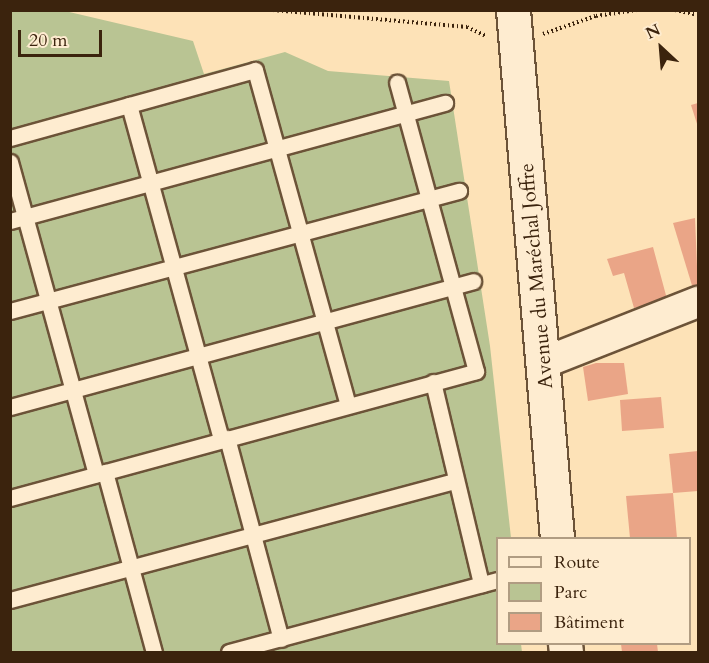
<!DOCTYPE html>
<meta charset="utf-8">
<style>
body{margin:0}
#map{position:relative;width:709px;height:663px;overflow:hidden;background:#fde2b7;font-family:Cardo,serif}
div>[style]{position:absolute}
.green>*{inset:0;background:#b9c493}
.building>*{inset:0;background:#eaa587}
.path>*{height:4px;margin-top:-2px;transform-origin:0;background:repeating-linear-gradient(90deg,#3b230d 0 1.5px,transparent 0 4.5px)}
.roads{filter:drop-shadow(2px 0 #6c5338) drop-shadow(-2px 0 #6c5338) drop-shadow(0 2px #6c5338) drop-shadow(0 -2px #6c5338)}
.service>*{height:15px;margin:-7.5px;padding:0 7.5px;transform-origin:7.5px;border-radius:7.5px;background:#feecd0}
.minor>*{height:30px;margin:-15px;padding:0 15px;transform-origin:15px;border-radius:15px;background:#feecd0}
.secondary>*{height:33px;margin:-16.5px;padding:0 16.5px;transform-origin:16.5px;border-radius:16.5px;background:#feecd0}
span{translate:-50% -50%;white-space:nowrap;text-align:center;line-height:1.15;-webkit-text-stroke:4.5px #feecd0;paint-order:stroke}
.street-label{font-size:20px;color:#3b230d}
.frame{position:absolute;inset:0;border:12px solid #3b230d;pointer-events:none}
.legend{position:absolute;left:496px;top:537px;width:195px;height:108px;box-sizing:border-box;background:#feecd0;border:2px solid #b09c82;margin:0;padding:8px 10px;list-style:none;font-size:18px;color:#3b230d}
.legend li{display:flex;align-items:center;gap:12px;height:30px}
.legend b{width:30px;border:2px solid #b09c82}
.north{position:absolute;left:631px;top:18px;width:60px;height:60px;-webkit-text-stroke:4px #feecd0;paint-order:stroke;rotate:334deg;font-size:16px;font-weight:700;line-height:24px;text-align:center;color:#3b230d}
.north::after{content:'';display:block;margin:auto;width:21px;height:27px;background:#3b230d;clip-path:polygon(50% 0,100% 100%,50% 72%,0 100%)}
.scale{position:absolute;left:18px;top:30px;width:84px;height:27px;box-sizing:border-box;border:3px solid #3b230d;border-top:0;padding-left:8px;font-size:18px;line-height:21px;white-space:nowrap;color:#3b230d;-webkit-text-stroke:4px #feecd0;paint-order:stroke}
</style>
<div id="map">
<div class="green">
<div style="clip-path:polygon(10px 11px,65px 11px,193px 41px,204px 74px,285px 52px,328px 71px,449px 81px,490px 346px,511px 538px,498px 538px,498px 644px,521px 644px,522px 652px,11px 652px)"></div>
</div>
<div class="building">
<div style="clip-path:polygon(698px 103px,698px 127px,691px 105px)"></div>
<div style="clip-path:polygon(695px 218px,698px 290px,694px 292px,673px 223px)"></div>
<div style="clip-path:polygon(653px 247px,667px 299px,634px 308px,624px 273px,613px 276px,607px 259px)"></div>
<div style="clip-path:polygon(596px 363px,624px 363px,628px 394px,588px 401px,583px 367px)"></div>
<div style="clip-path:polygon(661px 397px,664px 428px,622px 431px,620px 400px)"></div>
<div style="clip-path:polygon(698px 451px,698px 491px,673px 493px,669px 454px)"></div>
<div style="clip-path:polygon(673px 493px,677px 538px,630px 538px,626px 496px)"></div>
<div style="clip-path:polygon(621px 644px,657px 644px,658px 652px,622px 652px)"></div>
</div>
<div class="path">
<div style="left:273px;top:10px;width:195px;rotate:5deg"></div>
<div style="left:467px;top:27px;width:21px;rotate:25deg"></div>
<div style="left:675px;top:10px;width:24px;rotate:12deg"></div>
<div style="left:543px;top:34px;width:56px;rotate:-18.8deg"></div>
<div style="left:596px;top:16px;width:41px;rotate:-8.3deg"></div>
</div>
<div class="roads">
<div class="service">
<div style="left:129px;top:105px;width:347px;rotate:74.6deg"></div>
<div style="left:10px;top:138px;width:254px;rotate:-15.5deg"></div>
<div style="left:255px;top:70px;width:348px;rotate:74.5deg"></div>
<div style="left:10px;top:162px;width:324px;rotate:74.6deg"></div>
<div style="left:10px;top:221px;width:451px;rotate:-15.2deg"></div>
<div style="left:10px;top:311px;width:465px;rotate:-15deg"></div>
<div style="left:433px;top:382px;width:208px;rotate:76.6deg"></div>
<div style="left:10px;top:407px;width:480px;rotate:-15.2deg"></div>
<div style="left:227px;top:438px;width:208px;rotate:75deg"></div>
<div style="left:105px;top:472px;width:187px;rotate:74.8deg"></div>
<div style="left:10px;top:498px;width:483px;rotate:-15.2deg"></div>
<div style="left:476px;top:371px;width:299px;rotate:-105.3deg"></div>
<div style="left:10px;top:600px;width:461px;rotate:-15deg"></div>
<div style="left:229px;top:652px;width:278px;rotate:-15deg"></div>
</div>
<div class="minor">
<div style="left:543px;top:363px;width:167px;rotate:-21.5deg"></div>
</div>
<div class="secondary">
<div style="left:513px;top:10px;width:530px;rotate:85.24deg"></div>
<div style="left:565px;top:644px;width:8px;rotate:83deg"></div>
</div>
</div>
<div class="street-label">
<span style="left:536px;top:276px;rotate:-95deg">Avenue du Maréchal Joffre</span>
</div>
<div class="frame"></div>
<ul class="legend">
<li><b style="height:8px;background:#feecd0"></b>Route</li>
<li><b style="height:16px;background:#b9c493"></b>Parc</li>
<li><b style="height:16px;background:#eaa587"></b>Bâtiment</li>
</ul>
<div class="north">N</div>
<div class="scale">20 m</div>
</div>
